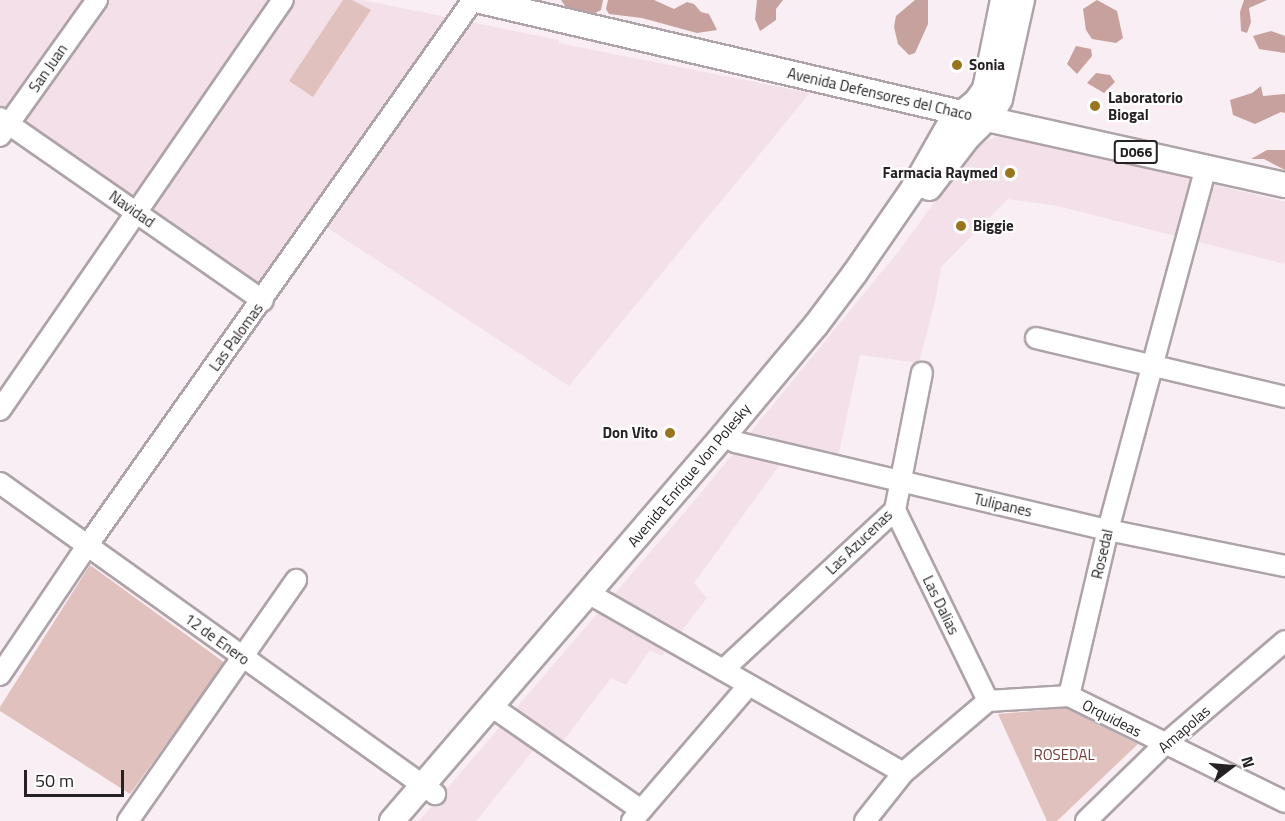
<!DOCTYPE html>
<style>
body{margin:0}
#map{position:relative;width:1285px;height:821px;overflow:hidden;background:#f9eef3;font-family:"Titillium Web",sans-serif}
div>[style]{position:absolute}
.built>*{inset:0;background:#f3e0e9}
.green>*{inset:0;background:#e1c1bd}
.forest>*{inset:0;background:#c7a19d}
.roads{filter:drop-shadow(2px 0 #ada3a8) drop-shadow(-2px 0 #ada3a8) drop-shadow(0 2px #ada3a8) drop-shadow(0 -2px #ada3a8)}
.minor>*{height:20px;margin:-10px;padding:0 10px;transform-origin:10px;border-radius:10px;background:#fff}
.major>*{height:24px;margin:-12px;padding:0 12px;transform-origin:12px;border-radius:12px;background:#fff}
.dots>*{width:16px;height:16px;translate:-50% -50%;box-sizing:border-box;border:3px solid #fff;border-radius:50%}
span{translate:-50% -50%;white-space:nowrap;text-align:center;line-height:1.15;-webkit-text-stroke:4.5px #fff;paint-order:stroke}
.shield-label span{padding:2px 4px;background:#fff;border:2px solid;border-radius:4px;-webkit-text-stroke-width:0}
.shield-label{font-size:14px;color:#262224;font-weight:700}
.poi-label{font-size:15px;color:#262224;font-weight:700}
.left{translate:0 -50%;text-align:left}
.right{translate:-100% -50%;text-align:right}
.street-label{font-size:15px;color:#262224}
.park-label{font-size:15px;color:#723d39}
.north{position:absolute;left:1201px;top:737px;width:60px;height:60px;-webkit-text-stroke:4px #fff;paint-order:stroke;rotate:74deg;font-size:16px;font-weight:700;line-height:24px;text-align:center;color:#262224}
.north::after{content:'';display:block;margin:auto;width:21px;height:27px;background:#262224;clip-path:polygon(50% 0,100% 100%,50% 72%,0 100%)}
.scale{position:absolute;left:24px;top:770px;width:100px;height:27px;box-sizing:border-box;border:3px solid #262224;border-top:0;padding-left:8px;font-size:18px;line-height:21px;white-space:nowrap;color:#262224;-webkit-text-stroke:4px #fff;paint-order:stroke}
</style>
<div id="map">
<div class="built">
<div style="clip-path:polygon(0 0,362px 0,549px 38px,559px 40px,558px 43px,810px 93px,569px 386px,311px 217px,259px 290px,0 107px)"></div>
<div style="clip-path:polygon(1003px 133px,1285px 202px,1285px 264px,1058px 206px,1008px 199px,941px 267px,936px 297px,919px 363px,860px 355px,837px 462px,789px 452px,694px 583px,707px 598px,662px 656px,650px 650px,626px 685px,611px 678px,564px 740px,548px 732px,476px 821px,419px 821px,695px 500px,898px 252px,961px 166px,983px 143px)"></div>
</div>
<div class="green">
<div style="clip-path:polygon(343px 0,352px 0,371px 10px,313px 97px,289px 81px)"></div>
<div style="clip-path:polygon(90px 565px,225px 663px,130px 794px,0 711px,0 707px)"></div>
<div style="clip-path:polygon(1066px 708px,1138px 744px,1057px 821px,1047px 821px,998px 714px)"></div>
</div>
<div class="forest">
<div style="clip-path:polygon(561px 0,603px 0,601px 10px,591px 15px,565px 6px)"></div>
<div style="clip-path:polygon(608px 0,654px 0,674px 9px,687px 2px,694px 4px,701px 12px,709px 14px,717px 30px,697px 33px,642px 18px,609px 14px,606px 9px)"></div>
<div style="clip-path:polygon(757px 0,783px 0,776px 9px,776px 20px,760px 31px,755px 19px)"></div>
<div style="clip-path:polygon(915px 0,928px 0,928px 24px,915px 53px,909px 55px,898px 44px,894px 27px,896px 16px)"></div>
<div style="clip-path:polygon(1097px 0,1117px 11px,1123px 38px,1116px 43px,1092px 39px,1086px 30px,1083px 9px)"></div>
<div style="clip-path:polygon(1244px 0,1267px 0,1249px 8px,1251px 22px,1247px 33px,1241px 31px,1240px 12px)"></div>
<div style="clip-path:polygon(1271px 31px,1285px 36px,1285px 53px,1259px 49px,1253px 36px)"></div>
<div style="clip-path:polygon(1076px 46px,1091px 49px,1092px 56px,1077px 74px,1067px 64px)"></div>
<div style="clip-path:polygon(1096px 73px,1110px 75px,1115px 82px,1104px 93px,1087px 83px)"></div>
<div style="clip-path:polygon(1261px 86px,1263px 96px,1285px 94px,1285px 113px,1281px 112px,1255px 124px,1233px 115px,1230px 100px,1252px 93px)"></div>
<div style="clip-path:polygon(1267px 150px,1285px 150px,1285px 170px,1264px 159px,1251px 159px)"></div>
</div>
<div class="roads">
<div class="minor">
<div style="left:0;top:118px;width:320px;rotate:34.8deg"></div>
<div style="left:0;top:136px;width:167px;rotate:-54.5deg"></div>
<div style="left:1036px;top:338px;width:256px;rotate:13.3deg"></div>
<div style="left:0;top:410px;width:498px;rotate:-55.4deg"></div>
<div style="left:724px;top:435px;width:13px;rotate:32deg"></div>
<div style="left:735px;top:442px;width:383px;rotate:13.3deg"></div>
<div style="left:1108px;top:530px;width:181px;rotate:11.5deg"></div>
<div style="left:0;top:483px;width:535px;rotate:35.56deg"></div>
<div style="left:895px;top:510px;width:212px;rotate:64deg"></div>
<div style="left:588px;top:593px;width:363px;rotate:29.7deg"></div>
<div style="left:723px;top:670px;width:235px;rotate:-42.9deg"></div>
<div style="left:895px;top:510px;width:140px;rotate:-78.9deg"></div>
<div style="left:0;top:675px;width:156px;rotate:-56deg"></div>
<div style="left:87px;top:546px;width:669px;rotate:-54.74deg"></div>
<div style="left:1069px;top:696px;width:171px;rotate:-76.8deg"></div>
<div style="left:1108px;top:530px;width:375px;rotate:-74.9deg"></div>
<div style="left:1069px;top:696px;width:241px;rotate:26.1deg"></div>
<div style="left:491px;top:706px;width:183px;rotate:34.7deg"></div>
<div style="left:128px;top:821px;width:294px;rotate:-55.1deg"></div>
<div style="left:632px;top:821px;width:179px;rotate:-49.3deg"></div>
<div style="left:865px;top:821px;width:61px;rotate:-51.6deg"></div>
<div style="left:903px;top:773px;width:111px;rotate:-40.3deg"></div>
<div style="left:988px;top:701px;width:81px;rotate:-3.5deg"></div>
<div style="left:1086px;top:821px;width:110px;rotate:-44.3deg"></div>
<div style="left:1165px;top:744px;width:158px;rotate:-40.6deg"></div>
</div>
<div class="major">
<div style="left:476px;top:0;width:525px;rotate:13.11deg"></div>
<div style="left:987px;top:119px;width:305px;rotate:12.5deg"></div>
<div style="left:929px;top:188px;width:64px;rotate:-52.6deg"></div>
<div style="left:968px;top:137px;width:33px;rotate:-44deg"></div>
<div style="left:992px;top:114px;width:17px;rotate:-62deg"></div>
<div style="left:1000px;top:99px;width:101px;rotate:-77.5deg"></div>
<div style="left:392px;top:821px;width:509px;rotate:-49.3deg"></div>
<div style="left:724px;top:435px;width:143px;rotate:-50.1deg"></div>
<div style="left:816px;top:325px;width:65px;rotate:-53.1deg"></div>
<div style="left:855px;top:273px;width:102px;rotate:-55.4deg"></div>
<div style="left:913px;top:189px;width:77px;rotate:-60.4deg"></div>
<div style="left:951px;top:122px;width:32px;rotate:-39deg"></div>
<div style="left:976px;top:102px;width:16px;rotate:-55deg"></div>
<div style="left:985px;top:89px;width:91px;rotate:-78.6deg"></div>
</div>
</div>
<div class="dots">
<div style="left:957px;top:65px;background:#99751f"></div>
<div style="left:1095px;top:106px;background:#99751f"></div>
<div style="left:1010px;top:173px;background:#99751f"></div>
<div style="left:961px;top:226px;background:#99751f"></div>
<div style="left:670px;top:433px;background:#99751f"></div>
</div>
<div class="shield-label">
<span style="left:1136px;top:152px">D066</span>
</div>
<div class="poi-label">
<span class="left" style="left:969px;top:65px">Sonia</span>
<span class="left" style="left:1108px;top:106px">Laboratorio<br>Biogal</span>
<span class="right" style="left:998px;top:173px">Farmacia Raymed</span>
<span class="left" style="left:973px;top:226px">Biggie</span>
<span class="right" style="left:658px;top:433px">Don Vito</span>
</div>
<div class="street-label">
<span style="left:48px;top:68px;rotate:-55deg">San Juan</span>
<span style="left:880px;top:94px;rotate:13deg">Avenida Defensores del Chaco</span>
<span style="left:132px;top:209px;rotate:35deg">Navidad</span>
<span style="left:236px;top:337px;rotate:-54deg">Las Palomas</span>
<span style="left:689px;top:475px;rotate:-50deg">Avenida Enrique Von Polesky</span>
<span style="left:1003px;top:505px;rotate:13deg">Tulipanes</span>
<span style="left:859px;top:542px;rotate:-44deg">Las Azucenas</span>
<span style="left:1102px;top:554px;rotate:-77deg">Rosedal</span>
<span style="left:941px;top:605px;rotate:64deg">Las Dalias</span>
<span style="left:217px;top:639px;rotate:36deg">12 de Enero</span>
<span style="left:1112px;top:718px;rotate:27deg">Orquideas</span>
<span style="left:1184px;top:729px;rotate:-41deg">Amapolas</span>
</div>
<div class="park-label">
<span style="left:1064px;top:755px">ROSEDAL</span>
</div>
<div class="north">N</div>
<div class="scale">50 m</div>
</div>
